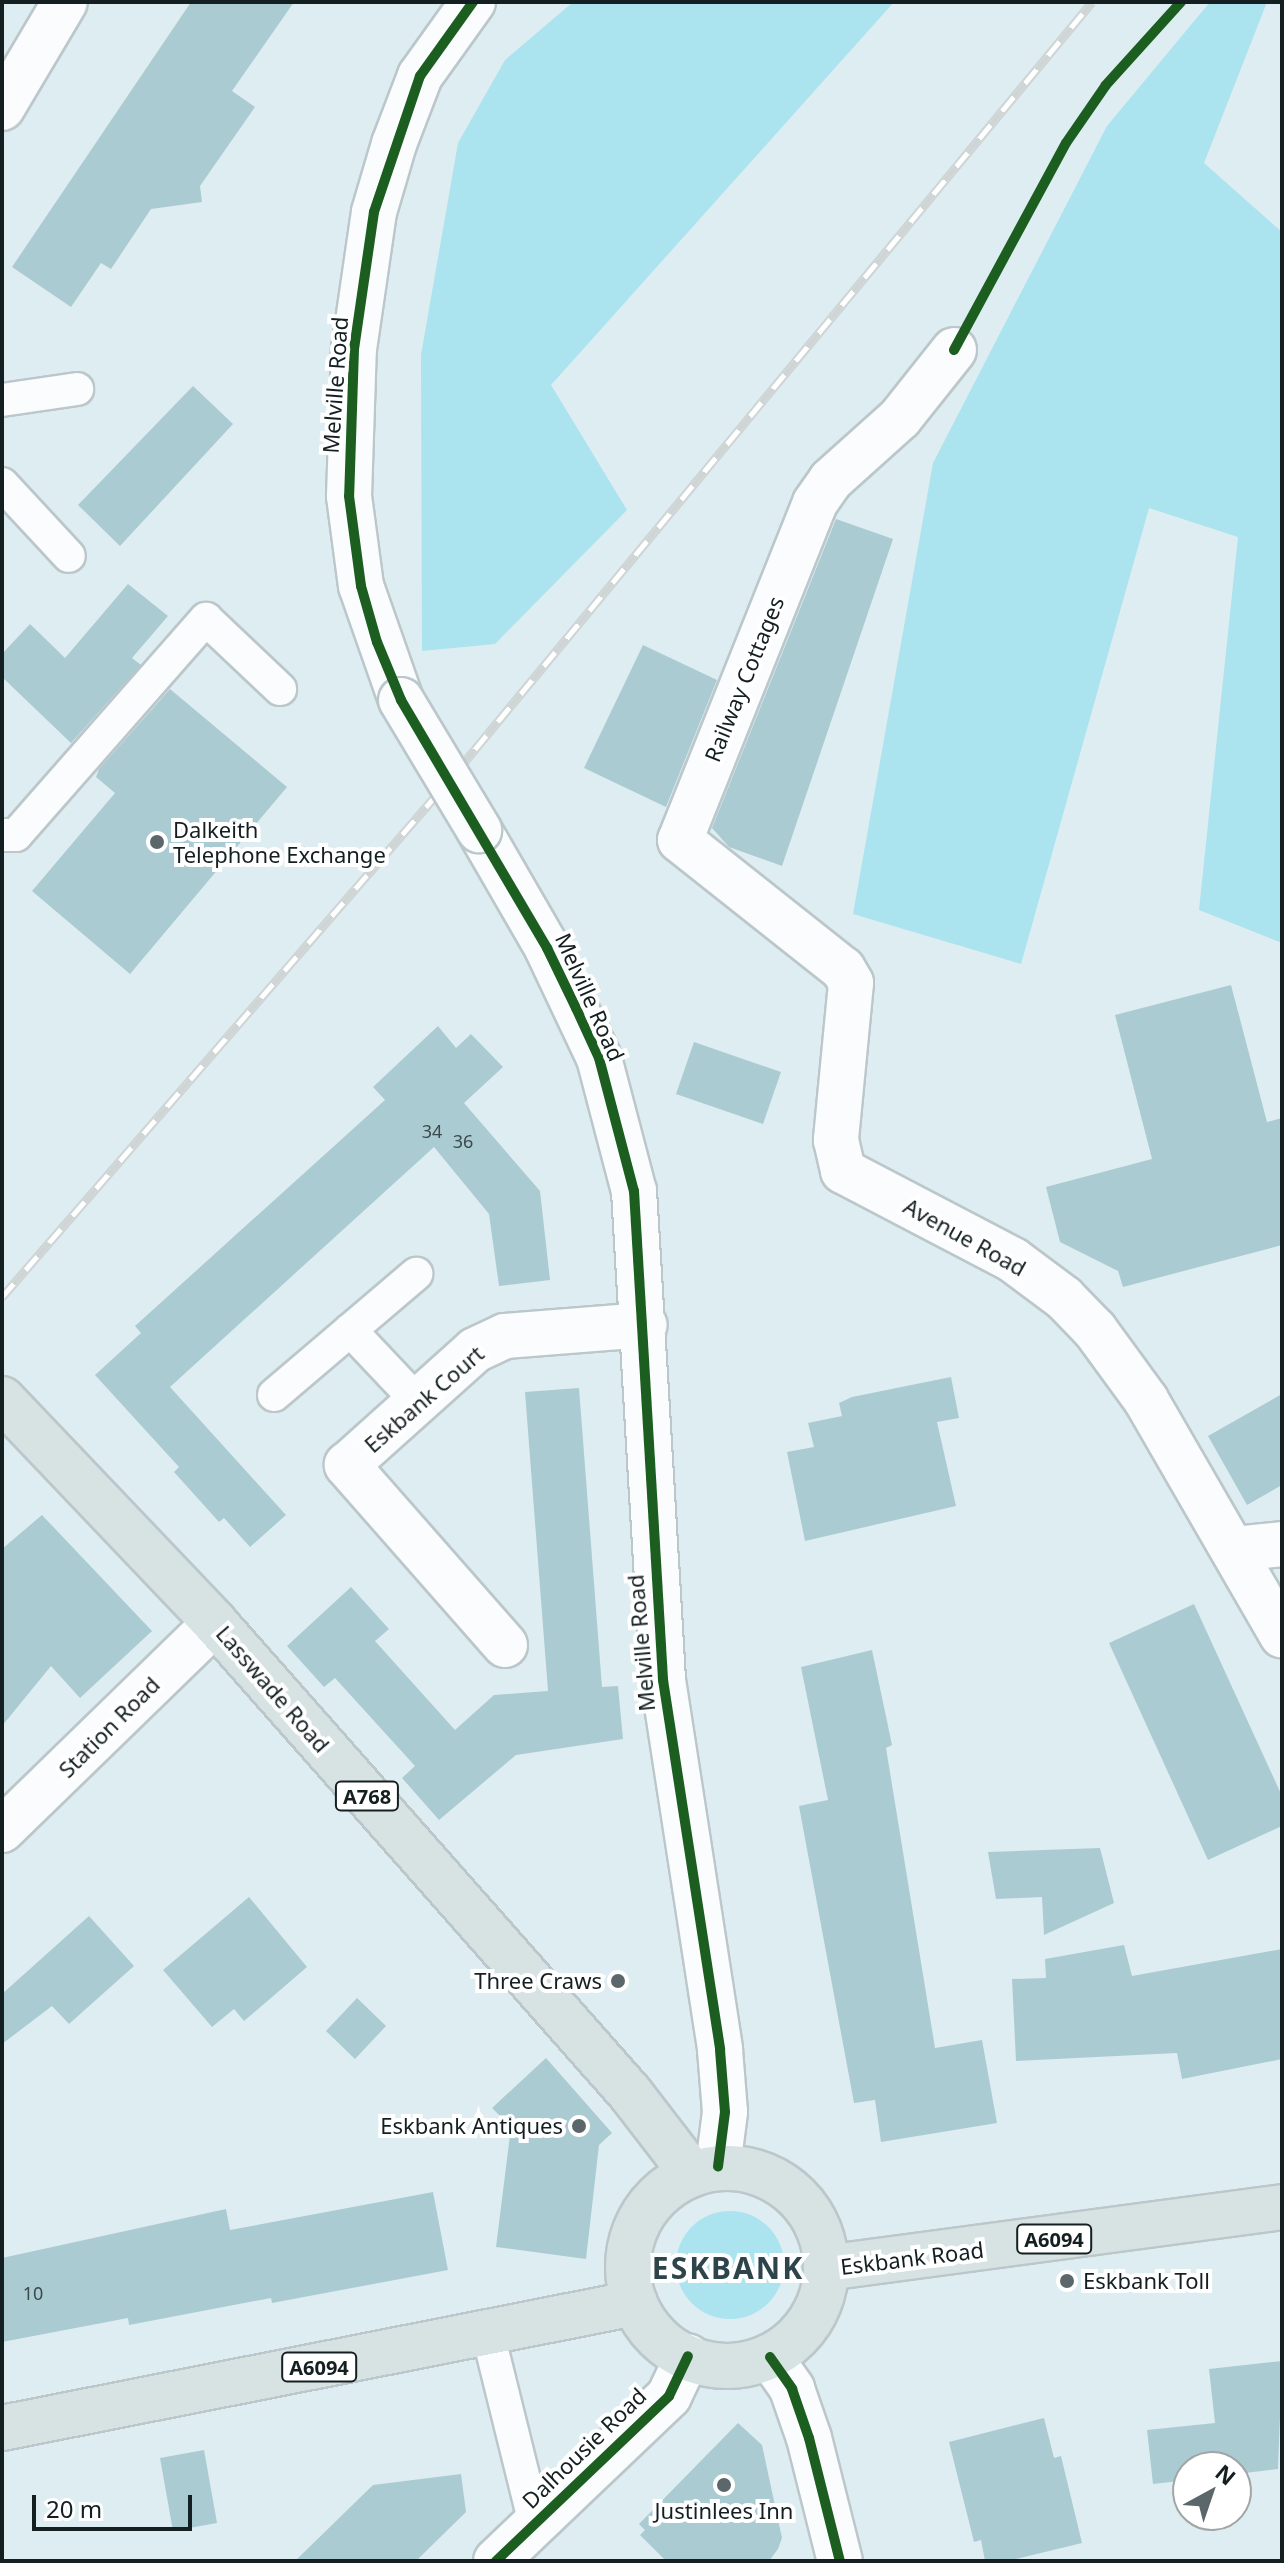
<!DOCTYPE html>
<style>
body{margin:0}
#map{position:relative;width:1284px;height:2563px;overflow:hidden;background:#deedf1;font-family:"Noto Sans",sans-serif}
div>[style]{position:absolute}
.green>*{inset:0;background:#abe3ef}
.round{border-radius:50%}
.building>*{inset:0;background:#abcbd2}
.roads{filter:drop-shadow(2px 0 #bbc7ca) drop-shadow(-2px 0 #bbc7ca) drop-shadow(0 2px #bbc7ca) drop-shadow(0 -2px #bbc7ca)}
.lane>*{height:32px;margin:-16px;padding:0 16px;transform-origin:16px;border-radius:16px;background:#fafcfd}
.street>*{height:44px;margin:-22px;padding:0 22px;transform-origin:22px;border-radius:22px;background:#fafcfd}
.secondary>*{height:44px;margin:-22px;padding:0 22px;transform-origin:22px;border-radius:22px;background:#fafcfd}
.primary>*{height:44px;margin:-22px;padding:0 22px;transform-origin:22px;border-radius:22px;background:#d7e2e3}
.primary>.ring{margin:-22px;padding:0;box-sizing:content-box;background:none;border:44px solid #d7e2e3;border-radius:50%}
.rail>*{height:9px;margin-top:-4.5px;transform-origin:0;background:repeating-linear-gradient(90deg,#fff 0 18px,#cfd4d5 0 36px);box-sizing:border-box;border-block:2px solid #cfd4d5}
.bridges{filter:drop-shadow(2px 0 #bbc7ca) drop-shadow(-2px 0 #bbc7ca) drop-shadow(0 2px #bbc7ca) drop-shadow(0 -2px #bbc7ca)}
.secondary-bridge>*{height:44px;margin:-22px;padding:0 22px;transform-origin:22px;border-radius:22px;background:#fafcfd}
.cycleway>*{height:10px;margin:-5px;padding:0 5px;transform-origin:5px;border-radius:5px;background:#1b5e20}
.dots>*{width:22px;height:22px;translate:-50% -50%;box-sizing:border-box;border:4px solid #fff;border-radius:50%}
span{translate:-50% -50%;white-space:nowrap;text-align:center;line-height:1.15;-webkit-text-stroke:8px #fff;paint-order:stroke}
.number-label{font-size:18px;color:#3a4a4d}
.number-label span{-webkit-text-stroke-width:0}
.shield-label span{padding:2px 6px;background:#fff;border:2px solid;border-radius:6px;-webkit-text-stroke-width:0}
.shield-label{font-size:20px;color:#141f21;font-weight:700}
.street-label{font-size:22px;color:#141f21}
.poi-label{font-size:22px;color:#141f21}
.left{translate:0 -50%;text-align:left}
.right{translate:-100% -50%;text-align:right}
.district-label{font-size:30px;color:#2c444a;font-weight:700;letter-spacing:2px}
.frame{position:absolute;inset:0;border:4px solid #141f21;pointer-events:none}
.north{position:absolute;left:1172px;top:2451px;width:80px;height:80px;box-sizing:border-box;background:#fff;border:2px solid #a1a5a6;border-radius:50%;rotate:40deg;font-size:22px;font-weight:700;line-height:32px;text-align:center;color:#141f21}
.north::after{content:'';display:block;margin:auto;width:28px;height:36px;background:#5b676a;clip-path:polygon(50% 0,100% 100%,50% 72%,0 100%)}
.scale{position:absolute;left:32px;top:2495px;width:160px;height:36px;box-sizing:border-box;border:4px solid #141f21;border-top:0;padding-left:10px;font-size:24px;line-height:28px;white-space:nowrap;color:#141f21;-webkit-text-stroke:6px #fff;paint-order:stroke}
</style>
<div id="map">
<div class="green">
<div style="clip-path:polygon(573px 2px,894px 2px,551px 385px,627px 510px,495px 644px,422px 651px,421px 355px,458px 143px,505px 60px)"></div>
<div style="clip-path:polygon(1210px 2px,1267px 2px,1204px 163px,1282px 232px,1282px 943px,1199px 910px,1238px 537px,1149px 508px,1021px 964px,853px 914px,933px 463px,1107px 126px)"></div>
<div class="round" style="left:676px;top:2211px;width:108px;height:108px"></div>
</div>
<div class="building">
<div style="clip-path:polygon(191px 2px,294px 2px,232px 91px,255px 107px,200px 186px,202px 202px,151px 209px,111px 269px,101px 263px,71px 307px,12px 267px)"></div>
<div style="clip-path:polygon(193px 386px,233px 424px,120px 546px,78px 505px)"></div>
<div style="clip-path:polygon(836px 519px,893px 539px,782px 866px,729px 847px,712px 828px)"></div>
<div style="clip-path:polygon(128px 584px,168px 616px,132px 658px,141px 665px,71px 743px,2px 677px,2px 654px,30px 624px,65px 658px)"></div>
<div style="clip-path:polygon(643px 645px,717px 680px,666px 807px,584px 768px)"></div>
<div style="clip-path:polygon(170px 689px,287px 787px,130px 974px,32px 891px,115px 793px,96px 777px,99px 769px)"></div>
<div style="clip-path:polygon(1231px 985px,1267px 1122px,1282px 1118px,1282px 1245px,1123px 1287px,1118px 1271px,1060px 1242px,1046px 1187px,1152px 1159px,1115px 1015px)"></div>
<div style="clip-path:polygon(438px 1026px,456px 1048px,471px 1034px,503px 1067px,464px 1103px,540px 1191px,550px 1280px,499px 1286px,489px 1214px,434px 1147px,170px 1387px,286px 1515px,250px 1547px,224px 1518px,219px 1522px,174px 1472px,179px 1467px,95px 1375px,141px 1333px,135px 1326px,385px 1100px,373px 1087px)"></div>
<div style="clip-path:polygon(694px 1042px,781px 1072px,763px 1124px,676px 1094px)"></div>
<div style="clip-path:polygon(951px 1377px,959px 1418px,937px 1422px,956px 1506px,805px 1541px,787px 1452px,814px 1447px,808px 1423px,842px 1416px,839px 1403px,852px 1397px)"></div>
<div style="clip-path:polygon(579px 1388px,602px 1687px,618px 1686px,623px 1739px,516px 1755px,439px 1820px,402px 1778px,415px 1766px,335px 1678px,324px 1687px,287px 1646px,351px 1587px,389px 1629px,375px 1641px,455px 1730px,494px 1695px,548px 1691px,525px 1392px)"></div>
<div style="clip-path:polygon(1282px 1394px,1282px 1485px,1247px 1505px,1208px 1436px)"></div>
<div style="clip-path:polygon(42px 1515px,152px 1631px,80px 1698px,51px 1666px,2px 1726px,2px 1549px)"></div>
<div style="clip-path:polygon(1194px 1604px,1282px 1796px,1282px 1826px,1208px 1860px,1109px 1643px)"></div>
<div style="clip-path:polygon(872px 1650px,892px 1745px,886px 1748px,935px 2048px,982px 2040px,997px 2123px,881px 2142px,875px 2100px,854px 2103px,799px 1806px,828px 1800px,801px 1667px)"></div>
<div style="clip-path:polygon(1100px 1848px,1114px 1903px,1044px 1935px,1042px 1897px,996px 1899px,988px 1852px)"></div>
<div style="clip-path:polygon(249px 1897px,307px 1967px,244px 2021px,234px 2009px,212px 2027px,163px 1970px)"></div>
<div style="clip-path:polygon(89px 1916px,134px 1966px,69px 2024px,52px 2006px,2px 2044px,2px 1994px)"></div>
<div style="clip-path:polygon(1124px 1945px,1132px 1976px,1282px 1949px,1282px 2059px,1182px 2079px,1177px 2053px,1016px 2061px,1012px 1979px,1046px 1978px,1045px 1959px)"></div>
<div style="clip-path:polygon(357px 1998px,386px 2026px,355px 2059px,326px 2031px)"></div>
<div style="clip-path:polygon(546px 2058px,612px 2133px,599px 2145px,586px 2259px,496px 2247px,511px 2127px,492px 2108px)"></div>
<div style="clip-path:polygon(433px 2192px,448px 2270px,272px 2303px,271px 2298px,129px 2325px,128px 2318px,2px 2342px,2px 2258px,226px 2209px,230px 2230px)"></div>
<div style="clip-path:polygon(1282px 2361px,1278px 2469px,1236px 2474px,1236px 2467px,1188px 2467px,1188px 2480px,1153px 2484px,1147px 2430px,1215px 2423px,1209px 2369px)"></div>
<div style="clip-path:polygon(1044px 2418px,1054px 2458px,1061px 2456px,1082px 2543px,1008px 2561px,985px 2561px,981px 2540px,974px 2542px,949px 2442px)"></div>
<div style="clip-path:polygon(738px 2423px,762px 2445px,782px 2538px,778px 2549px,769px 2561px,666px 2561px,640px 2535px,645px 2530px,639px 2524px)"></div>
<div style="clip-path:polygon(204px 2450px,217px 2523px,173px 2531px,160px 2458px)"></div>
<div style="clip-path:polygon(461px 2474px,466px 2512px,416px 2561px,295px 2561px,373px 2485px)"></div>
</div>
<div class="roads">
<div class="lane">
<div style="left:2px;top:400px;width:76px;rotate:-8.3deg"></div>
<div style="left:2px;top:484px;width:98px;rotate:47.1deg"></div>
<div style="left:2px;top:835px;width:14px"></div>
<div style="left:16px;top:835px;width:288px;rotate:-48.7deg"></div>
<div style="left:206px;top:619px;width:102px;rotate:43.4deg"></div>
<div style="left:350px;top:1330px;width:99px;rotate:46.6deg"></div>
<div style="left:274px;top:1395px;width:187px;rotate:-40.4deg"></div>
<div style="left:488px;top:2334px;width:196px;rotate:76.1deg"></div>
</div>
<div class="street">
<div style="left:2px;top:108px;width:123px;rotate:-59.3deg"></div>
<div style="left:954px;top:350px;width:87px;rotate:128.5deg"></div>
<div style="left:900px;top:418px;width:93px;rotate:138.1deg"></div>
<div style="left:831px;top:480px;width:28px;rotate:125deg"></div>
<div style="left:815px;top:503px;width:363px;rotate:111.8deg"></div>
<div style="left:680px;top:840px;width:208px;rotate:38.4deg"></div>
<div style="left:843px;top:969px;width:16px;rotate:60deg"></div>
<div style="left:851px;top:983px;width:158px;rotate:95.5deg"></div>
<div style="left:836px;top:1140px;width:32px;rotate:77deg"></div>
<div style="left:843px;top:1171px;width:192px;rotate:27.6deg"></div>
<div style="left:1013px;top:1260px;width:64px;rotate:36.7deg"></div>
<div style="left:1064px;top:1298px;width:45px;rotate:45.9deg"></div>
<div style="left:1095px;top:1330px;width:87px;rotate:53.9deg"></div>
<div style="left:1146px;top:1400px;width:272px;rotate:60deg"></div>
<div style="left:1235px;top:1549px;width:47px;rotate:-6.1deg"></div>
<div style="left:505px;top:1645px;width:240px;rotate:-131.3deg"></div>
<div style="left:347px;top:1465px;width:172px;rotate:-41.9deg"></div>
<div style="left:475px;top:1350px;width:33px;rotate:-25deg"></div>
<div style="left:505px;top:1336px;width:140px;rotate:-4.5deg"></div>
<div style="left:2px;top:1830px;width:297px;rotate:-44.2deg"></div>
</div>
<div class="secondary">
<div style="left:401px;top:700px;width:121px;rotate:-109.3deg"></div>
<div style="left:361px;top:586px;width:91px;rotate:-97.6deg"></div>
<div style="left:349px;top:496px;width:147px;rotate:-88.1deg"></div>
<div style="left:354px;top:349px;width:138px;rotate:-81.7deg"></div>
<div style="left:374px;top:212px;width:71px;rotate:-73.6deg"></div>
<div style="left:394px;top:144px;width:73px;rotate:-69.1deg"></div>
<div style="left:420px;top:76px;width:91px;rotate:-54.4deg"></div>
<div style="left:479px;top:830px;width:136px;rotate:60deg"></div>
<div style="left:547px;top:948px;width:122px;rotate:64.7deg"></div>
<div style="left:599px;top:1058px;width:138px;rotate:75.3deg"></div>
<div style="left:634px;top:1191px;width:490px;rotate:86.6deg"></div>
<div style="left:663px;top:1680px;width:374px;rotate:81.2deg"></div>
<div style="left:720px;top:2050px;width:62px;rotate:85.4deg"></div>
<div style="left:725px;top:2112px;width:55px;rotate:97.3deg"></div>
<div style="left:770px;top:2357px;width:39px;rotate:55deg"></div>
<div style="left:792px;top:2389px;width:52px;rotate:70.9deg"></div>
<div style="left:809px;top:2438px;width:127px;rotate:75.9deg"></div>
<div style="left:496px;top:2561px;width:239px;rotate:-43.6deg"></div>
<div style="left:669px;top:2396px;width:44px;rotate:-64.6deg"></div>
</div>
<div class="primary">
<div style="left:2px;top:1399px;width:309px;rotate:46.4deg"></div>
<div style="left:215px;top:1623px;width:627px;rotate:48.56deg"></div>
<div style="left:630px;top:2093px;width:98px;rotate:52.4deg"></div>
<div class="ring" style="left:628px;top:2168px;width:154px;height:154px"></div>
<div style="left:826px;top:2268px;width:460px;rotate:-7.6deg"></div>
<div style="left:2px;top:2428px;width:645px;rotate:-11.17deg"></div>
</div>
</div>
<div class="rail">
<div style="left:2px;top:1297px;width:688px;rotate:-49.13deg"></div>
<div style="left:452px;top:777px;width:1005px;rotate:-50.45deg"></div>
</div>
<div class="bridges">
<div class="secondary-bridge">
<div style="left:401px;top:700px;width:152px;rotate:59deg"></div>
</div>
</div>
<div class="cycleway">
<div style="left:473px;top:2px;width:91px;rotate:125.6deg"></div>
<div style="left:420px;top:76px;width:144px;rotate:108.7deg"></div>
<div style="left:374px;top:212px;width:138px;rotate:98.3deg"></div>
<div style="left:354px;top:349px;width:147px;rotate:91.9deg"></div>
<div style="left:349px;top:496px;width:91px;rotate:82.4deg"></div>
<div style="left:361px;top:586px;width:58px;rotate:74.1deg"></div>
<div style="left:377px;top:642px;width:63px;rotate:67.5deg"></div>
<div style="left:401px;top:700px;width:288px;rotate:59.5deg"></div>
<div style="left:547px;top:948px;width:67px;rotate:64.2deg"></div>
<div style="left:576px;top:1008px;width:55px;rotate:65.3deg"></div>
<div style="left:599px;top:1058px;width:138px;rotate:75.3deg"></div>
<div style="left:634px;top:1191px;width:490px;rotate:86.6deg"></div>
<div style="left:663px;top:1680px;width:374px;rotate:81.2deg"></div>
<div style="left:720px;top:2050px;width:62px;rotate:85.4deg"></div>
<div style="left:725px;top:2112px;width:55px;rotate:97.3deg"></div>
<div style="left:954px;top:350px;width:235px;rotate:-61.6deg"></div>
<div style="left:1066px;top:143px;width:70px;rotate:-55.4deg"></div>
<div style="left:1106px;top:85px;width:112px;rotate:-47.9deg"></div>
<div style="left:770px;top:2357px;width:39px;rotate:55deg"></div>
<div style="left:792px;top:2389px;width:52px;rotate:70.9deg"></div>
<div style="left:809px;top:2438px;width:127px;rotate:75.9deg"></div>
<div style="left:496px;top:2561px;width:239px;rotate:-43.6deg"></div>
<div style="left:669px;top:2396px;width:44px;rotate:-64.6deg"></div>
</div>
<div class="dots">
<div style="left:157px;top:842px;background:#5b676a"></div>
<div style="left:618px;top:1981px;background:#5b676a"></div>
<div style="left:579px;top:2126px;background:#5b676a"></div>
<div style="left:1067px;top:2281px;background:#5b676a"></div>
<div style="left:724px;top:2485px;background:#5b676a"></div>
</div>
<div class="number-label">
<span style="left:432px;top:1131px">34</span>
<span style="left:463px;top:1141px">36</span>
<span style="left:33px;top:2293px">10</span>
</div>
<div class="shield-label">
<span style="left:367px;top:1796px">A768</span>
<span style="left:1054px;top:2239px">A6094</span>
<span style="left:319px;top:2367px">A6094</span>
</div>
<div class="street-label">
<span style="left:335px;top:385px;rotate:-86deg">Melville Road</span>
<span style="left:744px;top:679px;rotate:-68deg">Railway Cottages</span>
<span style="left:590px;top:997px;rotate:66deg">Melville Road</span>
<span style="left:965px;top:1237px;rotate:29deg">Avenue Road</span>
<span style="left:424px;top:1399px;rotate:-41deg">Eskbank Court</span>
<span style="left:641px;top:1643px;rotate:-95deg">Melville Road</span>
<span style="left:273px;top:1689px;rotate:49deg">Lasswade Road</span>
<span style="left:109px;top:1727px;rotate:-45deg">Station Road</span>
<span style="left:912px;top:2258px;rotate:-7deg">Eskbank Road</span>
<span style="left:584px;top:2448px;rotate:-44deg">Dalhousie Road</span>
</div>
<div class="poi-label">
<span class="left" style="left:173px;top:842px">Dalkeith<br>Telephone Exchange</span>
<span class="right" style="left:602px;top:1981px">Three Craws</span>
<span class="right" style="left:563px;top:2126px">Eskbank Antiques</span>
<span class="left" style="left:1083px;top:2281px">Eskbank Toll</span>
<span style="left:724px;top:2511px">Justinlees Inn</span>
</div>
<div class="district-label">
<span style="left:728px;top:2268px">ESKBANK</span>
</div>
<div class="frame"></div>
<div class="north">N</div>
<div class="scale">20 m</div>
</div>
